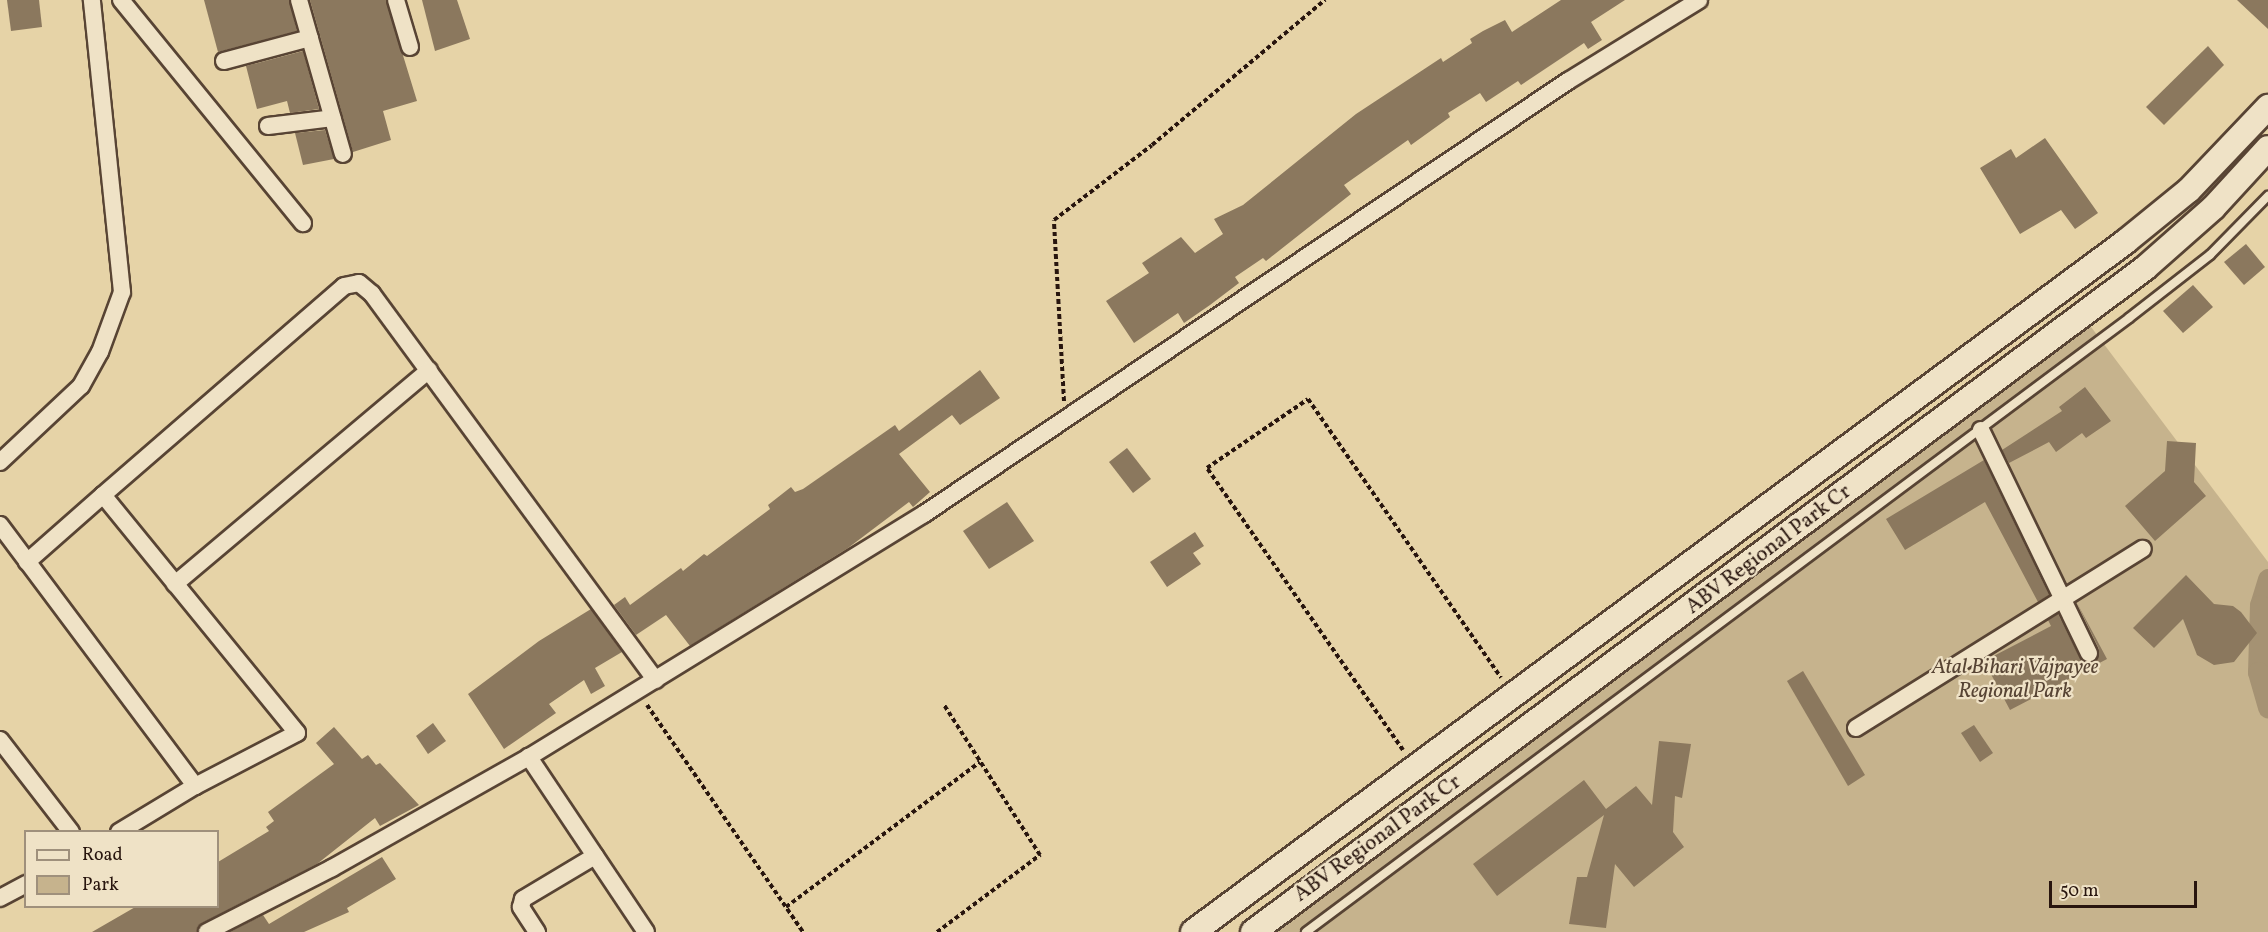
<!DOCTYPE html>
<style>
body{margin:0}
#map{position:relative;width:2268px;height:932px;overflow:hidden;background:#e6d3a7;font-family:Vollkorn,serif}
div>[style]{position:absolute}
.green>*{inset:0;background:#c6b38d}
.canal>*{height:21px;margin:-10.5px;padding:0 10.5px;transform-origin:10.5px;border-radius:10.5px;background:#a59273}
.building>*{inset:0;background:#8b785e}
.path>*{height:4px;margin-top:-2px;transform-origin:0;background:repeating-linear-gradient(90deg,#28150e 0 4.5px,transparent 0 7.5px)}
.roads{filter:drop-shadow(2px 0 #584434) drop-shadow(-2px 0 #584434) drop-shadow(0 2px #584434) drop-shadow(0 -2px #584434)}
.lane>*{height:8px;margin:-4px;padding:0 4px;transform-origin:4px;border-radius:4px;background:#efe2c6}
.street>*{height:16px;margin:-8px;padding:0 8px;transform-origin:8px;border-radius:8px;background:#efe2c6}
.secondary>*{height:24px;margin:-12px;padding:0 12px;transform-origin:12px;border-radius:12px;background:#efe2c6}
span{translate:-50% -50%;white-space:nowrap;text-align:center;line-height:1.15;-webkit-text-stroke:4.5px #efe2c6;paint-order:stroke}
.street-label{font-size:21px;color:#28150e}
.park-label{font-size:21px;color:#574434;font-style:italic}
.legend{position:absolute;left:24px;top:830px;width:195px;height:78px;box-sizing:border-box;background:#efe2c6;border:2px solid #9f907c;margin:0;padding:8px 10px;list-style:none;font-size:18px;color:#28150e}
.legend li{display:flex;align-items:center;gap:12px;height:30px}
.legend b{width:30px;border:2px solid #9f907c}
.scale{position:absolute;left:2049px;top:881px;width:148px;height:27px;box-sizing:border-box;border:3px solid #28150e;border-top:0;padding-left:8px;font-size:18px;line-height:21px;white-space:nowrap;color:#28150e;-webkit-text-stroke:4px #efe2c6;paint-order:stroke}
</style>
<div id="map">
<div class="green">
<div style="clip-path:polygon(2082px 315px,2268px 562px,2268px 932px,1252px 932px)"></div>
</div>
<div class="canal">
<div style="left:2268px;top:579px;width:27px;rotate:107deg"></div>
<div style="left:2260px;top:605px;width:67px;rotate:91.7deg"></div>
<div style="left:2258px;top:672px;width:37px;rotate:74deg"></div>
</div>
<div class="building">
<div style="clip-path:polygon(7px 0,39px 0,42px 27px,11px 31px)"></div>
<div style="clip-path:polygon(204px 0,289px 0,297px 31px,218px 52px)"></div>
<div style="clip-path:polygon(310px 0,386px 0,417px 101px,383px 111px,391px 140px,353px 152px)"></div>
<div style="clip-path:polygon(422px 0,457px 0,470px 39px,435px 51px)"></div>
<div style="clip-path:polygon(1561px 0,1625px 0,1591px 22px,1602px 40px,1588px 49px,1584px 43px,1521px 85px,1518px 81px,1486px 102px,1480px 93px,1448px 113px,1450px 117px,1411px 145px,1408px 140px,1344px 185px,1351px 194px,1266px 261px,1263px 258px,1235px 277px,1239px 283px,1210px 305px,1184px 323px,1178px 313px,1134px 343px,1106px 301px,1149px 273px,1142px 263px,1181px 237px,1195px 253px,1223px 234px,1214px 219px,1243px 205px,1356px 114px,1441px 58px,1443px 62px,1472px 43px,1470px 39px,1483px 31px,1505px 20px,1512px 32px)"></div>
<div style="clip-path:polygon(2237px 0,2268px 0,2268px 29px)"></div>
<div style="clip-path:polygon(2208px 46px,2224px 65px,2164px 125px,2146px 107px)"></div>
<div style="clip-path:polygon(303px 51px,319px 109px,290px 113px,287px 101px,257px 109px,246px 66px)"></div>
<div style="clip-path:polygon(325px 130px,334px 159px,303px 165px,295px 133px)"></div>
<div style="clip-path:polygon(2045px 138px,2098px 213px,2075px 229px,2061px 210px,2020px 234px,1980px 168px,2011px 149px,2016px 158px)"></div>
<div style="clip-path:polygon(2246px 244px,2265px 267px,2244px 285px,2224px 262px)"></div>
<div style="clip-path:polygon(2193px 285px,2213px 307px,2183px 333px,2163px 311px)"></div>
<div style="clip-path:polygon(980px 370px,1000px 398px,960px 425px,952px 415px,899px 454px,930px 492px,913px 507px,909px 502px,848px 548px,690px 646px,666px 615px,636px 635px,614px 605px,625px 597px,630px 605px,681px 568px,683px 571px,704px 554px,707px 556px,770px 509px,768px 505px,791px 487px,795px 492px,803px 489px,895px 425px,899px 431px)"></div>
<div style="clip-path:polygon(2085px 387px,2111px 421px,2086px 438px,2082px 433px,2056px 452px,2049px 442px,2009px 463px,2002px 450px,2062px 411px,2059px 407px)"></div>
<div style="clip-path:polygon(2167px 441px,2196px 443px,2194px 482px,2206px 496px,2155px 541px,2125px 506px,2165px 471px)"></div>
<div style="clip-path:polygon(1127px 448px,1151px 479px,1133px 493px,1109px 462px)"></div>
<div style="clip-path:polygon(1984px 460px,2049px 595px,2038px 602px,1985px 502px,1905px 550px,1886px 519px)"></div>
<div style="clip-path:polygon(1007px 502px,1034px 541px,989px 569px,963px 531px)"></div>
<div style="clip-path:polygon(1195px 532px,1204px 546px,1193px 553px,1201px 564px,1167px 587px,1150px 562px)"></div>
<div style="clip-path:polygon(2186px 575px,2214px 604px,2233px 606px,2241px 612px,2257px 633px,2234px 662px,2214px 665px,2197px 655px,2183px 619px,2154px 648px,2133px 628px)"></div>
<div style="clip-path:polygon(2077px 603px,2107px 659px,2010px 710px,1984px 661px,2051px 626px,2048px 620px,2058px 614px,2080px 658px,2094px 662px,2099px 649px)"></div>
<div style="clip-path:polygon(591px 609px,622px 652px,595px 668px,605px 686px,591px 694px,584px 680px,549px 704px,556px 713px,504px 749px,468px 694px,539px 641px)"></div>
<div style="clip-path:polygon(1803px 671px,1865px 775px,1848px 786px,1787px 681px)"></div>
<div style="clip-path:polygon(433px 723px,446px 741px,428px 754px,416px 736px)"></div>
<div style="clip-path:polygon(1974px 725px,1993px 753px,1980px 762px,1961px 733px)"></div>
<div style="clip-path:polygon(334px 727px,362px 759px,368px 755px,376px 765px,380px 763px,419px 805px,380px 826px,375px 818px,317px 864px,202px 923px,197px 932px,92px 932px,137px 906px,218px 906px,218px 862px,269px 831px,266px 827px,274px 821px,268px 812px,334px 764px,316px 743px)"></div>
<div style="clip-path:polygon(1659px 741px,1691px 744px,1682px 798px,1675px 796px,1673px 832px,1684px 847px,1634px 887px,1615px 864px,1606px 928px,1569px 924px,1577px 877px,1587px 877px,1604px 815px,1497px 896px,1473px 864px,1584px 780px,1606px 809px,1636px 786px,1652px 805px)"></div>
<div style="clip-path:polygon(382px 857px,396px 879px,347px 908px,349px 912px,304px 932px,230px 932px,263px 915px,269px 924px)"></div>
</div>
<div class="path">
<div style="left:1064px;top:401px;width:181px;rotate:-93.2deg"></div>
<div style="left:1054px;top:220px;width:123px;rotate:-37.4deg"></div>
<div style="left:1152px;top:145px;width:226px;rotate:-40deg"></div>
<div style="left:647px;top:705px;width:275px;rotate:55.5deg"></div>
<div style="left:1403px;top:750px;width:343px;rotate:-124.8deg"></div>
<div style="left:1207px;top:468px;width:122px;rotate:-34.3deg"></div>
<div style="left:1308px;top:399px;width:339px;rotate:55.3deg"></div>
<div style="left:786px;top:907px;width:242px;rotate:-36.8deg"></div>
<div style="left:937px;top:932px;width:129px;rotate:-36.8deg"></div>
<div style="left:1040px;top:855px;width:178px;rotate:-122.6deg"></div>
</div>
<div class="roads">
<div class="lane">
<div style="left:1306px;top:932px;width:1027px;rotate:-36.72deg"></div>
<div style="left:2129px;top:318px;width:103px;rotate:-37.9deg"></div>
<div style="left:2210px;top:255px;width:83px;rotate:-45.5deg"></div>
</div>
<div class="street">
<div style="left:121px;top:0;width:288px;rotate:50.8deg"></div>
<div style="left:299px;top:0;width:160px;rotate:74.1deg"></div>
<div style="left:396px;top:0;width:49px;rotate:73.4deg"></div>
<div style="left:224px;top:61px;width:89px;rotate:-15deg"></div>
<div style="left:268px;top:126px;width:65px;rotate:-7deg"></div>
<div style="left:1981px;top:430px;width:248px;rotate:64.2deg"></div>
<div style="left:0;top:462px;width:111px;rotate:-43.2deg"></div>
<div style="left:81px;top:386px;width:39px;rotate:-61deg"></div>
<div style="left:100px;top:352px;width:64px;rotate:-69.9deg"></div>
<div style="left:122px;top:292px;width:294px;rotate:-95.9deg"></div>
<div style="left:103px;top:495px;width:319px;rotate:-40.9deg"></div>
<div style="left:344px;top:286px;width:15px;rotate:-11deg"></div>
<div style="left:359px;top:283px;width:17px;rotate:40deg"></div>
<div style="left:372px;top:294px;width:479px;rotate:53.7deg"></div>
<div style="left:0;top:525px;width:326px;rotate:53.2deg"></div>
<div style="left:27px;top:562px;width:101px;rotate:-41.4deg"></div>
<div style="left:103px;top:495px;width:307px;rotate:50.8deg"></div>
<div style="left:297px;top:733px;width:115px;rotate:152.5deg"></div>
<div style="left:195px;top:786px;width:89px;rotate:148.8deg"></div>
<div style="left:175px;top:584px;width:332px;rotate:-40.1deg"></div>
<div style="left:1856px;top:728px;width:338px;rotate:-32deg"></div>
<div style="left:0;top:740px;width:116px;rotate:52.3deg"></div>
<div style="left:0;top:898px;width:30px;rotate:-28deg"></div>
<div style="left:207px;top:932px;width:140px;rotate:-27.1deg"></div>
<div style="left:332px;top:868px;width:226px;rotate:-29.4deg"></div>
<div style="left:537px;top:932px;width:30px;rotate:-123deg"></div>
<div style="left:521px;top:907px;width:8px;rotate:-76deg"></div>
<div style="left:523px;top:899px;width:84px;rotate:-30.8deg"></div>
<div style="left:646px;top:932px;width:211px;rotate:-123.8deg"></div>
<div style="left:529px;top:757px;width:464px;rotate:-31.6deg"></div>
<div style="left:924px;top:514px;width:776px;rotate:-33.92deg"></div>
<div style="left:1568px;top:81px;width:154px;rotate:-31.7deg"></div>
</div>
<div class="secondary">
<div style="left:1193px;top:932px;width:1160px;rotate:-36.51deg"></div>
<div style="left:2125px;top:242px;width:82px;rotate:-39.1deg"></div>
<div style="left:2189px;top:190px;width:115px;rotate:-46.4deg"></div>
<div style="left:1253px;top:932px;width:1112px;rotate:-36.66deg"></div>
<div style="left:2145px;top:268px;width:91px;rotate:-41.4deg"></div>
<div style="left:2213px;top:208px;width:81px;rotate:-47.5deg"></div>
</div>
</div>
<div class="street-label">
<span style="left:1769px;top:550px;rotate:-37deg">ABV Regional Park Cr</span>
<span style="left:1378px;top:839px;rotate:-36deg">ABV Regional Park Cr</span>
</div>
<div class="park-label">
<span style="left:2015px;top:680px">Atal Bihari Vajpayee<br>Regional Park</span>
</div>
<ul class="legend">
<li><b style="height:8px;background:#efe2c6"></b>Road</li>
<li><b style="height:16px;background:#c6b38d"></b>Park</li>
</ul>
<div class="scale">50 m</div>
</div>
